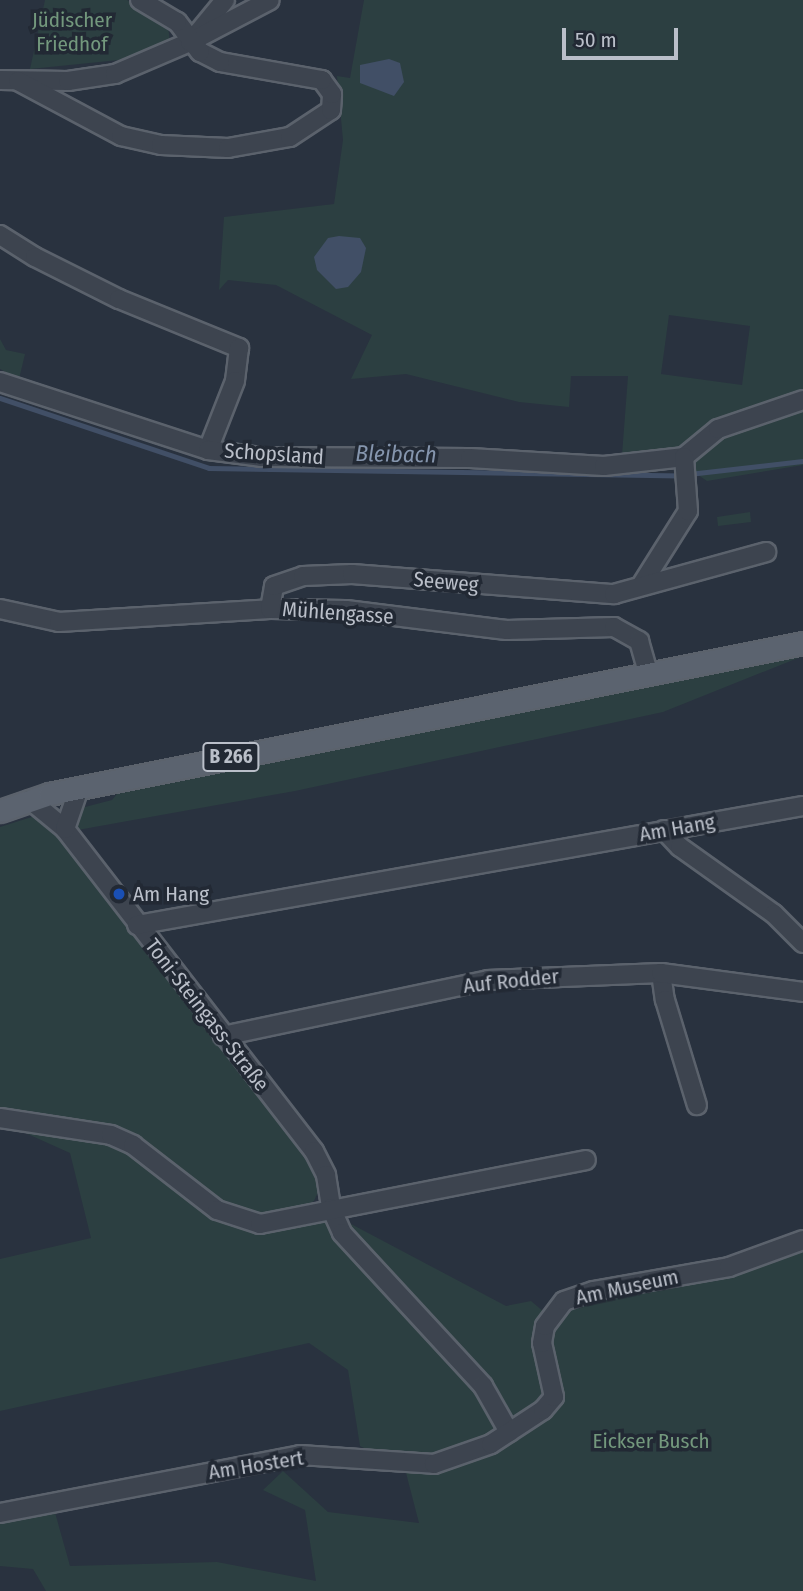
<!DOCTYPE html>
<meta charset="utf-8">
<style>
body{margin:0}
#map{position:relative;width:803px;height:1591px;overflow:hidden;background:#29323f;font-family:"Fira Sans Condensed",sans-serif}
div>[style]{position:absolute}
.green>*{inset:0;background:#2c3f41}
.water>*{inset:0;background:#414f66}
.stream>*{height:4.5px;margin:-2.25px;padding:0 2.25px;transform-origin:2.25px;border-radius:2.25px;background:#414f66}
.roads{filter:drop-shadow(2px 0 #5b626c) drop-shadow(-2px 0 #5b626c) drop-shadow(0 2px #5b626c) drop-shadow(0 -2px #5b626c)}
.minor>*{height:18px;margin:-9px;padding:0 9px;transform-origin:9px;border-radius:9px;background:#3d444f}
.major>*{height:21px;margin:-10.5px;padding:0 10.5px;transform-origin:10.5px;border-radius:10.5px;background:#5b636f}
.dots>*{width:19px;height:19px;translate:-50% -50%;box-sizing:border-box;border:4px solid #222934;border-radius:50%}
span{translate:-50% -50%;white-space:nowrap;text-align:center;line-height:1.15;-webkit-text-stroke:7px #222934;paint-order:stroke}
.shield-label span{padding:2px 5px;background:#222934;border:2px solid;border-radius:5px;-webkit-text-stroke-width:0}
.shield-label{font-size:19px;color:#babfc9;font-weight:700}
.park-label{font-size:21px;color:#73987d}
.street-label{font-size:21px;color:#babfc9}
.poi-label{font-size:21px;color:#babfc9}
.left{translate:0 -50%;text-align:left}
.water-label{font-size:23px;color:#8595ad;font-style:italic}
.scale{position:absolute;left:562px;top:28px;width:116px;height:32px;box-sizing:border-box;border:4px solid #babfc9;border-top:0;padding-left:9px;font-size:21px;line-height:24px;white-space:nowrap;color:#babfc9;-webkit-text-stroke:5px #222934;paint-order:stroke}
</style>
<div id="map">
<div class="green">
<div style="clip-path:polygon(45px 0,127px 0,168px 26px,170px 42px,119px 60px,30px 69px)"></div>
<div style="clip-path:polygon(evenodd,364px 0,803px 0,803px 465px,707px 481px,662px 451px,622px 455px,628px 376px,571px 376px,569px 407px,519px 402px,406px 374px,351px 379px,372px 335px,276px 285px,228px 280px,219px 290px,224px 217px,334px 204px,343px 140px,337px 76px,350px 78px,364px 0,669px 315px,750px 326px,742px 385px,661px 374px,669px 315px)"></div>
<div style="clip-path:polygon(0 339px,6px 350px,25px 354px,19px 379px,0 369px)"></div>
<div style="clip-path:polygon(750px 512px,751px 522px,718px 526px,717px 517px)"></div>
<div style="clip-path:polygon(803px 656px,663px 712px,295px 791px,72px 831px,74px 815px,85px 807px,112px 800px,117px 794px)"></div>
<div style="clip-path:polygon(38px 815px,50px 824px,310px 1154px,322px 1183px,314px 1201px,296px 1211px,269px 1216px,236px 1214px,131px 1137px,0 1113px,0 827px)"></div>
<div style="clip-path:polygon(12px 1127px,96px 1136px,131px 1150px,221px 1219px,336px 1216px,506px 1306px,531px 1301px,544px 1312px,803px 1248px,803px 1591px,46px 1591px,33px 1569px,0 1566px,0 1520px,54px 1509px,70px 1566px,217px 1562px,316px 1581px,305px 1510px,263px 1490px,283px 1471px,328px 1512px,419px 1523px,405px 1469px,360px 1446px,348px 1370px,309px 1343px,0 1411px,0 1259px,91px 1238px,70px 1153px)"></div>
</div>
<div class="water">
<div style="clip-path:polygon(389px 59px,400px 63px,404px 82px,394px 96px,360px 83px,360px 65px)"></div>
<div style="clip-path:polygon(339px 236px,360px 238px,366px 248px,361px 272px,348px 287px,336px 289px,317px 270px,314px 257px,328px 238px)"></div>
</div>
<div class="stream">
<div style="left:0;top:398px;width:220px;rotate:18.5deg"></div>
<div style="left:209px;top:468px;width:471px;rotate:0.9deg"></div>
<div style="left:689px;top:474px;width:115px;rotate:-6.5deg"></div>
</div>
<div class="roads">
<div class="minor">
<div style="left:192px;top:40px;width:52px;rotate:-50.5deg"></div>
<div style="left:0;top:80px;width:68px;rotate:0.8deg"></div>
<div style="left:68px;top:81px;width:48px;rotate:-8.5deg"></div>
<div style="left:115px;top:74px;width:82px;rotate:-23.1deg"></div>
<div style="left:190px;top:42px;width:90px;rotate:-27.7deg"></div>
<div style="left:18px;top:81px;width:117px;rotate:28.1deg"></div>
<div style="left:121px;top:136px;width:41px;rotate:12.7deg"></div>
<div style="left:161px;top:145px;width:67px;rotate:2.6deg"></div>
<div style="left:228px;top:148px;width:63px;rotate:-10.1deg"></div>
<div style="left:290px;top:137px;width:49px;rotate:-33.4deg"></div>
<div style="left:331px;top:110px;width:16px;rotate:-86deg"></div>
<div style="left:332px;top:94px;width:17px;rotate:-126deg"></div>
<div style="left:322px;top:80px;width:104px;rotate:-170deg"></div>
<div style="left:220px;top:62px;width:22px;rotate:-153deg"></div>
<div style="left:200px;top:52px;width:38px;rotate:-127deg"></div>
<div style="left:177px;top:22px;width:43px;rotate:-149.3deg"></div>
<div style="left:0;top:235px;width:41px;rotate:32.2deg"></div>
<div style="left:35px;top:257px;width:94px;rotate:26.6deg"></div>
<div style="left:119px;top:299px;width:130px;rotate:22.2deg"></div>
<div style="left:239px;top:348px;width:33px;rotate:97deg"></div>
<div style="left:235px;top:381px;width:74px;rotate:111.4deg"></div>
<div style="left:0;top:382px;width:219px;rotate:18.1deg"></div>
<div style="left:208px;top:450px;width:53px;rotate:7.5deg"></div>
<div style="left:261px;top:457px;width:209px;rotate:0.3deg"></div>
<div style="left:470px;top:458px;width:134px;rotate:3.4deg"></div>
<div style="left:604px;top:466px;width:81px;rotate:-6.4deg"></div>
<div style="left:684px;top:457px;width:44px;rotate:-39.5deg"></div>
<div style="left:718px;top:429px;width:90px;rotate:-18.8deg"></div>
<div style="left:642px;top:584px;width:86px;rotate:-57.8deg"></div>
<div style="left:688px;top:511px;width:54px;rotate:-94.2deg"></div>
<div style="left:0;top:609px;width:60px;rotate:12.4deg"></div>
<div style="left:59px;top:622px;width:211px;rotate:-3.5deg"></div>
<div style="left:270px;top:609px;width:76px;rotate:0.8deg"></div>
<div style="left:346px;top:610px;width:162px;rotate:7.1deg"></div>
<div style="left:507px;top:630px;width:107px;rotate:-1.6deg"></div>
<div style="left:614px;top:627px;width:29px;rotate:29deg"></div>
<div style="left:639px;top:641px;width:32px;rotate:74deg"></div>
<div style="left:270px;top:609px;width:23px;rotate:-80deg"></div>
<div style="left:274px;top:586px;width:31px;rotate:-19deg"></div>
<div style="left:303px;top:576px;width:49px;rotate:-2.3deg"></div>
<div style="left:352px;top:574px;width:263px;rotate:4.4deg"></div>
<div style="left:614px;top:594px;width:158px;rotate:-15.4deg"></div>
<div style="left:30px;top:800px;width:45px;rotate:39.6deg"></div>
<div style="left:65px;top:829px;width:407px;rotate:52.3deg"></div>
<div style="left:314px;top:1151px;width:27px;rotate:63deg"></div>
<div style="left:326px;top:1175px;width:33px;rotate:81deg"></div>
<div style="left:331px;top:1208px;width:27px;rotate:66deg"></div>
<div style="left:342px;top:1233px;width:208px;rotate:47.3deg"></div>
<div style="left:483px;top:1386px;width:53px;rotate:60.5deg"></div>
<div style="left:65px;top:829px;width:43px;rotate:-71.1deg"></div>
<div style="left:664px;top:830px;width:23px;rotate:47deg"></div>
<div style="left:680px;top:847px;width:115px;rotate:35.5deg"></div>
<div style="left:774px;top:914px;width:41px;rotate:45deg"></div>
<div style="left:137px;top:925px;width:677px;rotate:-10.13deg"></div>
<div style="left:661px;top:973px;width:27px;rotate:82deg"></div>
<div style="left:665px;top:1000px;width:110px;rotate:73.1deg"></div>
<div style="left:223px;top:1036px;width:271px;rotate:-11.9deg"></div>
<div style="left:488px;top:980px;width:173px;rotate:-2.3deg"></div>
<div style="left:661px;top:973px;width:143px;rotate:7.6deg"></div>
<div style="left:0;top:1118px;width:112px;rotate:8.7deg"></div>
<div style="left:111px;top:1135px;width:24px;rotate:24deg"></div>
<div style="left:133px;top:1145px;width:106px;rotate:37.7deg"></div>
<div style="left:217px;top:1210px;width:45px;rotate:18deg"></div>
<div style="left:260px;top:1224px;width:332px;rotate:-11.1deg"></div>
<div style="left:0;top:1513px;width:306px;rotate:-10.9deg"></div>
<div style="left:300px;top:1455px;width:134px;rotate:3.8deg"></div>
<div style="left:434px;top:1464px;width:60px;rotate:-19.3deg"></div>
<div style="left:491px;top:1444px;width:62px;rotate:-33.2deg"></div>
<div style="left:543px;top:1410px;width:17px;rotate:-50deg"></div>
<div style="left:554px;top:1397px;width:55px;rotate:-102.5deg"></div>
<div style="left:542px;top:1343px;width:17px;rotate:-80deg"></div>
<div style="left:545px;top:1326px;width:31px;rotate:-53deg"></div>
<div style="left:564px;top:1301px;width:31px;rotate:-19deg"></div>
<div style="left:593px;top:1291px;width:138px;rotate:-10deg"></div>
<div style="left:729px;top:1267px;width:79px;rotate:-20deg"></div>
</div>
<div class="major">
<div style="left:0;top:811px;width:52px;rotate:-19.1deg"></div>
<div style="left:49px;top:794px;width:769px;rotate:-11.32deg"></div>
</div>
</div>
<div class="dots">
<div style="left:119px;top:894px;background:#1a4fb4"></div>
</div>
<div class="shield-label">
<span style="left:231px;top:757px">B 266</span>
</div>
<div class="park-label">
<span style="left:72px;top:32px">Jüdischer<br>Friedhof</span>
<span style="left:651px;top:1441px">Eickser Busch</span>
</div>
<div class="street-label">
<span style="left:274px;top:454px;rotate:4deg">Schopsland</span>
<span style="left:446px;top:582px;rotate:5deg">Seeweg</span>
<span style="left:338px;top:613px;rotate:4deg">Mühlengasse</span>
<span style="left:677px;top:828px;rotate:-10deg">Am Hang</span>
<span style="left:511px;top:981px;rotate:-6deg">Auf Rodder</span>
<span style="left:207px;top:1015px;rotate:52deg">Toni-Steingass-Straße</span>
<span style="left:627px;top:1287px;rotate:-12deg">Am Museum</span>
<span style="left:256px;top:1465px;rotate:-9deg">Am Hostert</span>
</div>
<div class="poi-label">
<span class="left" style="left:133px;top:894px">Am Hang</span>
</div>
<div class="water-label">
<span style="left:396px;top:454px;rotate:1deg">Bleibach</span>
</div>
<div class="scale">50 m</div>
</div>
